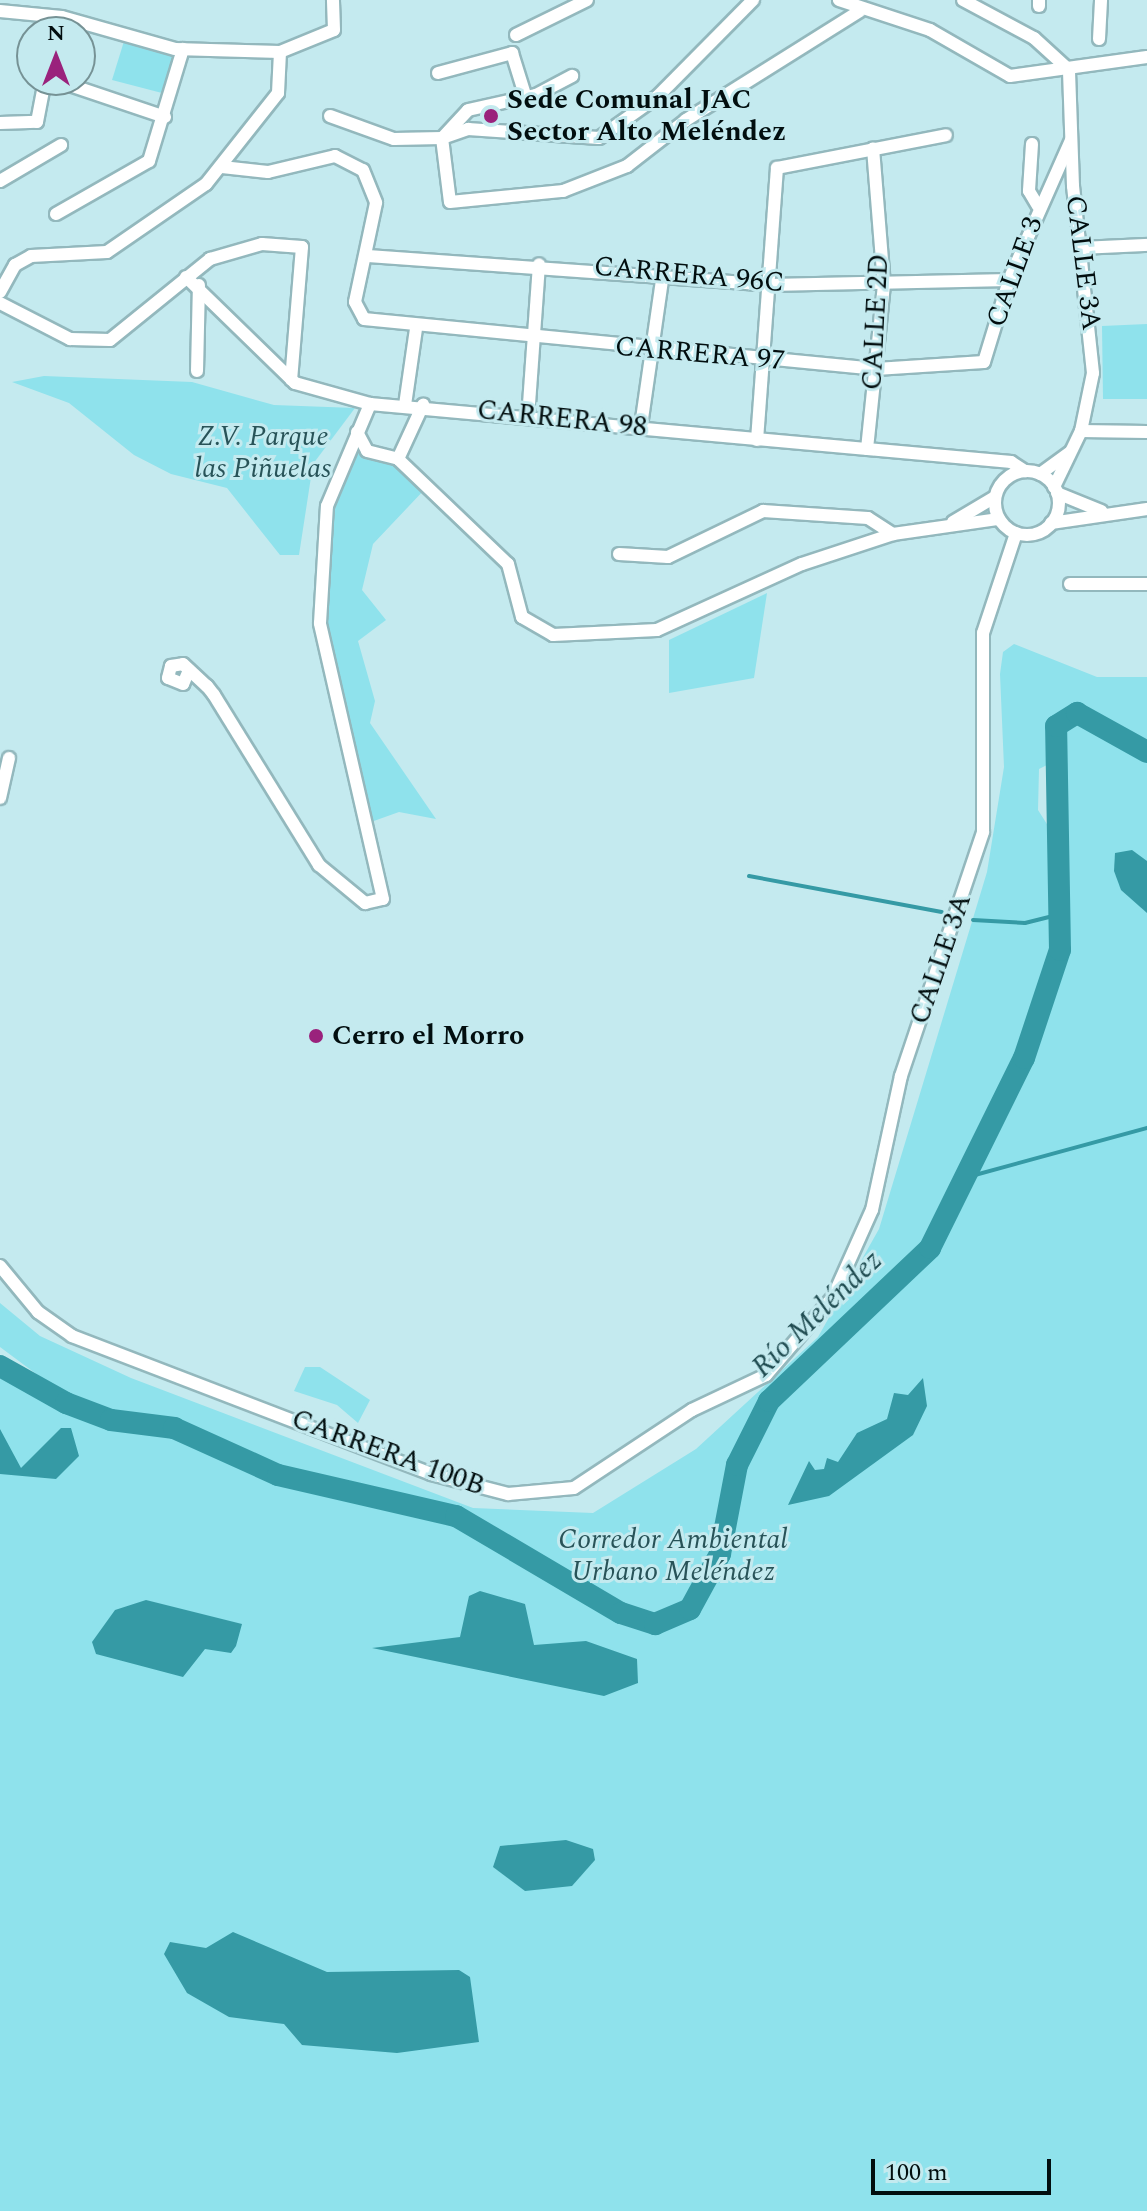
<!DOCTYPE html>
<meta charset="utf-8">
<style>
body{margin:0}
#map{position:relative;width:1147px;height:2211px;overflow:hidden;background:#c4eaef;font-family:Spectral,serif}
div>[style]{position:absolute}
.green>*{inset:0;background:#8fe2ec}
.water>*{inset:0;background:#359aa5}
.stream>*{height:4px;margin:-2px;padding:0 2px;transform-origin:2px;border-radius:2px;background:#359aa5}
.river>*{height:22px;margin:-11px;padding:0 11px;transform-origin:11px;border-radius:11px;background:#359aa5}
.roads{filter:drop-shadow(2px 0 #93b8bd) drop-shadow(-2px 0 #93b8bd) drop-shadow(0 2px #93b8bd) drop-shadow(0 -2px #93b8bd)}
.minor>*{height:12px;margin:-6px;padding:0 6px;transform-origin:6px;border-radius:6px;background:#fff}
.minor>.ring{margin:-6px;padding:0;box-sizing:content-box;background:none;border:12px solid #fff;border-radius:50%}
.dots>*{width:22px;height:22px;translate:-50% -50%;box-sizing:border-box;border:4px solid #c4eaef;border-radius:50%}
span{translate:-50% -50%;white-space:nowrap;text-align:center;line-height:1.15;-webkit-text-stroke:6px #c4eaef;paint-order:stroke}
.poi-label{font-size:28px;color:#020e0f;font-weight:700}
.left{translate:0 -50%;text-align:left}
.street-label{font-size:28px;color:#020e0f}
.park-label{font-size:28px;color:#285358;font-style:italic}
.water-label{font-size:30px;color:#204c51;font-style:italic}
.north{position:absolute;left:16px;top:16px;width:80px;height:80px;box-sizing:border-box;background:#c4eaef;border:2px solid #769295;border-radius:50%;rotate:0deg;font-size:22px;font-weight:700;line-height:32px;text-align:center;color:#020e0f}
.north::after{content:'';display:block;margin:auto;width:28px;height:36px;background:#9a227c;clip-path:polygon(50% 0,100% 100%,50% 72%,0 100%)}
.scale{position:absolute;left:871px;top:2159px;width:180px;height:36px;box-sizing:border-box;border:4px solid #020e0f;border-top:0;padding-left:10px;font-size:24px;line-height:28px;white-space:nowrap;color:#020e0f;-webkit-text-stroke:6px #c4eaef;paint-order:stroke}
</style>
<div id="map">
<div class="green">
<div style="clip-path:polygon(125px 38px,177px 57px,162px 93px,112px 80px)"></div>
<div style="clip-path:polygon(1147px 324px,1147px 399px,1103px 399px,1102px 326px)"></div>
<div style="clip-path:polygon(44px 376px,192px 382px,274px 405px,355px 408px,313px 464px,299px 555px,280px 555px,227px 488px,171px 474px,134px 455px,69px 403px,12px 382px)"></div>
<div style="clip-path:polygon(357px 434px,366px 451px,397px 460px,426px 488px,373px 544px,362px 590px,386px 620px,358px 641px,375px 701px,370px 723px,436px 819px,399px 812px,371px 822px,323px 628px,328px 507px)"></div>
<div style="clip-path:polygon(767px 593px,754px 678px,669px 693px,669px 640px)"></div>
<div style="clip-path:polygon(evenodd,1014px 644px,1097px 677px,1147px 677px,1147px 2211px,0 2211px,0 1366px,82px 1408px,0 1347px,0 1303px,40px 1336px,131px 1378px,473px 1508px,593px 1513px,696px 1449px,818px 1337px,879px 1229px,987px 872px,1004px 767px,1000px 674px,1003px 652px,1014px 644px,1051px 763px,1059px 843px,1038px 810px,1039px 769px,1051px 763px)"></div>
<div style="clip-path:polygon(305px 1367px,320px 1367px,370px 1400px,358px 1423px,337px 1405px,294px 1391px)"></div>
</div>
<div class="water">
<div style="clip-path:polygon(1132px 850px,1147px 861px,1147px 913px,1121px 890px,1114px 871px,1115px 853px)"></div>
<div style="clip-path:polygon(923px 1378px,927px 1406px,913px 1435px,829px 1496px,788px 1505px,809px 1461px,815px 1470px,824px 1469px,827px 1458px,838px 1462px,857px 1433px,887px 1419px,894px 1393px,908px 1395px)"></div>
<div style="clip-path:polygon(61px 1428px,71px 1428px,79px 1456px,56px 1479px,0 1474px,0 1429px,21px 1468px)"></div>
<div style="clip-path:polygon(480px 1591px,525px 1604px,534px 1645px,586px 1641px,637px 1659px,638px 1683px,604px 1696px,372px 1648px,460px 1637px,469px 1596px)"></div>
<div style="clip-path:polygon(146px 1600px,242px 1624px,236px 1646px,231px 1653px,205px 1649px,183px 1677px,96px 1654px,92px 1642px,115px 1610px)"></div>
<div style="clip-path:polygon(566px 1840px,593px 1849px,595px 1860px,572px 1886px,525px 1891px,493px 1867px,500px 1846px)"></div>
<div style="clip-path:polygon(233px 1932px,327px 1972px,459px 1970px,470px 1977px,479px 2042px,397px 2053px,302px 2045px,284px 2024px,229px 2017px,187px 1993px,164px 1954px,170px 1942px,206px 1948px)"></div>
</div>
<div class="stream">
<div style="left:749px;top:876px;width:196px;rotate:10.6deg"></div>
<div style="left:973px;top:920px;width:52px;rotate:3.3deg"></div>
<div style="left:1025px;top:923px;width:33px;rotate:-14deg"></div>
<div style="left:964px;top:1178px;width:190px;rotate:-15.3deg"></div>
</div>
<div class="river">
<div style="left:0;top:1366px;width:76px;rotate:29.3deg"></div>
<div style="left:66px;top:1403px;width:48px;rotate:20.7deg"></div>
<div style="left:111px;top:1420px;width:64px;rotate:7.2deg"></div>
<div style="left:174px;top:1428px;width:114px;rotate:24.3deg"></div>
<div style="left:278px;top:1475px;width:183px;rotate:13deg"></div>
<div style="left:456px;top:1516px;width:191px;rotate:30.5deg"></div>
<div style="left:621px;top:1613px;width:36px;rotate:18deg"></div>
<div style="left:655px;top:1624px;width:38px;rotate:-23deg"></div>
<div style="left:690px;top:1609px;width:63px;rotate:-61.4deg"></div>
<div style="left:720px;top:1554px;width:91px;rotate:-79.2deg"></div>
<div style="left:737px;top:1465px;width:72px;rotate:-63.4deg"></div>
<div style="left:769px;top:1401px;width:222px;rotate:-43.5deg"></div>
<div style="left:930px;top:1248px;width:212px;rotate:-63.7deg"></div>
<div style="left:1024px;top:1058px;width:114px;rotate:-71.6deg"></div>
<div style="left:1060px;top:950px;width:224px;rotate:-91deg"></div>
<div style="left:1056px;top:726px;width:25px;rotate:-32deg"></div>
<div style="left:1077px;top:713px;width:80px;rotate:29.1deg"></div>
</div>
<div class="roads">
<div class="minor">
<div style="left:839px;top:0;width:96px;rotate:18.2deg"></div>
<div style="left:930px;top:30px;width:92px;rotate:29.9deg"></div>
<div style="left:1010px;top:76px;width:138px;rotate:-7.9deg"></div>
<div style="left:963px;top:0;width:81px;rotate:28.2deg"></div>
<div style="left:1034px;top:38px;width:47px;rotate:42.4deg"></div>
<div style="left:1039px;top:6px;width:6px;rotate:-90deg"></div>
<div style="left:0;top:11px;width:62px;rotate:5.5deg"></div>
<div style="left:62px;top:17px;width:117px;rotate:15.8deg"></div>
<div style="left:175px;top:49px;width:105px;rotate:1.6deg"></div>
<div style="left:280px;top:52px;width:58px;rotate:-22.2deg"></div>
<div style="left:334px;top:30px;width:30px;rotate:-92deg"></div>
<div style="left:516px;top:35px;width:79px;rotate:-26.2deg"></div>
<div style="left:1099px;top:39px;width:39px;rotate:-87deg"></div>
<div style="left:438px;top:73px;width:77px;rotate:-15.1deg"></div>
<div style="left:512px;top:53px;width:47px;rotate:72.7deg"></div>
<div style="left:55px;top:80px;width:116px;rotate:18.6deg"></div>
<div style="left:330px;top:116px;width:68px;rotate:19.8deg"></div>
<div style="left:394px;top:139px;width:48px;rotate:-1.2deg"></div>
<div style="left:442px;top:138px;width:28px;rotate:-19deg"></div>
<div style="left:468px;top:129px;width:131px;rotate:3.9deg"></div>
<div style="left:599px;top:138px;width:72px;rotate:-35.4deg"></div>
<div style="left:658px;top:96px;width:135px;rotate:-45.3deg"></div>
<div style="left:0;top:123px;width:37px;rotate:-2deg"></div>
<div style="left:37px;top:122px;width:43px;rotate:-79.2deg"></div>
<div style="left:444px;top:136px;width:35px;rotate:-47deg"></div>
<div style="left:468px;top:110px;width:70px;rotate:-12.4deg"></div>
<div style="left:536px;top:95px;width:41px;rotate:-27.8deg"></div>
<div style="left:442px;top:138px;width:64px;rotate:82.9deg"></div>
<div style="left:450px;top:202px;width:114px;rotate:-5.6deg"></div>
<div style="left:563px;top:191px;width:69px;rotate:-21.3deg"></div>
<div style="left:627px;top:166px;width:75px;rotate:-37.9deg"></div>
<div style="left:686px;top:120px;width:205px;rotate:-32.1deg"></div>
<div style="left:1032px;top:144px;width:47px;rotate:93.7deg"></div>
<div style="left:1029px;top:191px;width:17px;rotate:59deg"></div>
<div style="left:222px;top:167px;width:46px;rotate:6.2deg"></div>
<div style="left:268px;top:172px;width:69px;rotate:-13.4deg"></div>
<div style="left:335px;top:156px;width:31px;rotate:27deg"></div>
<div style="left:363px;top:170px;width:35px;rotate:68deg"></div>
<div style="left:376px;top:203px;width:101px;rotate:102deg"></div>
<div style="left:355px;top:302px;width:19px;rotate:62deg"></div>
<div style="left:364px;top:319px;width:514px;rotate:5.58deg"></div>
<div style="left:876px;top:369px;width:108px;rotate:-3.7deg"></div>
<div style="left:984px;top:362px;width:86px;rotate:-73deg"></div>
<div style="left:1009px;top:280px;width:153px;rotate:-66.1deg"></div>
<div style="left:0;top:181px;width:71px;rotate:-30.5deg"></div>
<div style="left:56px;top:214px;width:107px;rotate:-29.7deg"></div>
<div style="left:149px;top:161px;width:117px;rotate:-73.1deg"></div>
<div style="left:1081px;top:248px;width:66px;rotate:-2.6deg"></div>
<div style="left:368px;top:256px;width:403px;rotate:4.1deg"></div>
<div style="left:770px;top:285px;width:239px;rotate:-1.2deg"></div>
<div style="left:186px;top:277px;width:152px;rotate:44.2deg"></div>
<div style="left:295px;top:383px;width:78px;rotate:15.6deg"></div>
<div style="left:370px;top:404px;width:644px;rotate:5.17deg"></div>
<div style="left:1011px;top:462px;width:17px;rotate:33deg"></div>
<div style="left:0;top:292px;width:31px;rotate:-61deg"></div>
<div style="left:15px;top:265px;width:18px;rotate:-29deg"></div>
<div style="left:31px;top:256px;width:76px;rotate:-3deg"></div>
<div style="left:107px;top:252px;width:120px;rotate:-34.5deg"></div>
<div style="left:206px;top:184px;width:116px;rotate:-51.6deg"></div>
<div style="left:278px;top:93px;width:41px;rotate:-87.2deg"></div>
<div style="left:0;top:303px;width:79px;rotate:27.2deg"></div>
<div style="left:70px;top:339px;width:40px;rotate:1.4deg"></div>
<div style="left:110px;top:340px;width:129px;rotate:-39deg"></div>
<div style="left:210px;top:259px;width:54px;rotate:-16.1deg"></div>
<div style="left:262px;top:244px;width:40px;rotate:4.3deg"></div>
<div style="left:302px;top:247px;width:133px;rotate:94.7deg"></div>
<div style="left:197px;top:371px;width:86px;rotate:-88.7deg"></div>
<div style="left:405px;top:405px;width:77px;rotate:-81.8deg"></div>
<div style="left:528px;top:418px;width:154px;rotate:-85.9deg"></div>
<div style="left:641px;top:426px;width:155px;rotate:-81.8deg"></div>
<div style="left:1081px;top:431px;width:66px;rotate:0.9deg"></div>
<div style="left:357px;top:432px;width:21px;rotate:62deg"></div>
<div style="left:367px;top:451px;width:32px;rotate:14deg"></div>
<div style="left:398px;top:459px;width:152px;rotate:43.7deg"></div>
<div style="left:508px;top:564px;width:55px;rotate:75.2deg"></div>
<div style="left:522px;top:617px;width:36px;rotate:30deg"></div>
<div style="left:553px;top:635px;width:104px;rotate:-2.8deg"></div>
<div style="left:657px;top:630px;width:159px;rotate:-24.5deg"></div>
<div style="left:802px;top:564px;width:96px;rotate:-18.2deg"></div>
<div style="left:893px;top:534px;width:107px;rotate:-8.1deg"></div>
<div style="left:757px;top:440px;width:273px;rotate:-85.8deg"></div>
<div style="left:777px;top:168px;width:172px;rotate:-11deg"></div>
<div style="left:867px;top:449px;width:165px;rotate:-84.1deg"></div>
<div style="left:884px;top:285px;width:137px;rotate:-94.6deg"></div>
<div style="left:398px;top:459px;width:60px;rotate:-65.2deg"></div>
<div class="ring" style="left:995px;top:471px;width:52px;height:52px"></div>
<div style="left:1040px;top:474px;width:37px;rotate:-36deg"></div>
<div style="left:1054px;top:487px;width:62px;rotate:-64.3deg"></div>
<div style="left:1081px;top:431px;width:59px;rotate:-78.3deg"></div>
<div style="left:1093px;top:373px;width:188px;rotate:-96.1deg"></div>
<div style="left:1073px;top:186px;width:116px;rotate:-92deg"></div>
<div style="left:1057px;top:493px;width:48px;rotate:22.2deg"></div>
<div style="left:953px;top:522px;width:49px;rotate:-30.8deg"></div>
<div style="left:1051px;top:523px;width:97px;rotate:-8.3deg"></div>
<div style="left:619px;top:554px;width:49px;rotate:3.5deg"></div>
<div style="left:668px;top:557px;width:106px;rotate:-25.8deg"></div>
<div style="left:763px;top:511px;width:105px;rotate:3.8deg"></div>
<div style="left:868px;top:518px;width:30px;rotate:33deg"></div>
<div style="left:1070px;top:584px;width:77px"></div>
<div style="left:189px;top:670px;width:15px;rotate:113deg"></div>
<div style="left:183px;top:684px;width:16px;rotate:-158deg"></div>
<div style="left:168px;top:678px;width:12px;rotate:-76deg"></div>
<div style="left:171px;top:666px;width:12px;rotate:-9deg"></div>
<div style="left:183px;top:664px;width:33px;rotate:43deg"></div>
<div style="left:207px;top:686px;width:11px;rotate:52deg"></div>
<div style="left:214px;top:695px;width:200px;rotate:58.3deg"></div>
<div style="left:319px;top:865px;width:60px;rotate:39.6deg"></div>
<div style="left:365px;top:903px;width:18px;rotate:-13deg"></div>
<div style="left:383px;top:899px;width:283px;rotate:-102.9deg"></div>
<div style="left:320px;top:623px;width:117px;rotate:-86.6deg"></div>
<div style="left:327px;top:506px;width:111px;rotate:-67.1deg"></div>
<div style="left:0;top:798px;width:41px;rotate:-77.3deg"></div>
<div style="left:0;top:1266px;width:60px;rotate:50.4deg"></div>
<div style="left:38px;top:1312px;width:42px;rotate:35.2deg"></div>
<div style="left:72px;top:1336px;width:385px;rotate:21deg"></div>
<div style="left:431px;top:1474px;width:80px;rotate:14.6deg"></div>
<div style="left:508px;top:1494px;width:66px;rotate:-5.2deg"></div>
<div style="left:574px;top:1488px;width:141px;rotate:-33.5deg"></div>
<div style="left:692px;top:1410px;width:82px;rotate:-25.3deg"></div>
<div style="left:766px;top:1375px;width:103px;rotate:-49.3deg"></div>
<div style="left:833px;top:1297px;width:95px;rotate:-65.9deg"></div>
<div style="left:872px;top:1210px;width:137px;rotate:-77.8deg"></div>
<div style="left:901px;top:1076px;width:257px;rotate:-71.4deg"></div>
<div style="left:983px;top:832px;width:199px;rotate:-90deg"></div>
<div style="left:983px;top:633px;width:105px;rotate:-71.7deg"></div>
</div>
</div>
<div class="dots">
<div style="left:491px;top:116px;background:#9a227c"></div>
<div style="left:316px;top:1036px;background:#9a227c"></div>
</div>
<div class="poi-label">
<span class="left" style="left:507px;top:116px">Sede Comunal JAC<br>Sector Alto Meléndez</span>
<span class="left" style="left:332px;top:1036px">Cerro el Morro</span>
</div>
<div class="street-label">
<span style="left:1083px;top:263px;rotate:83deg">CALLE 3A</span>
<span style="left:1015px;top:272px;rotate:-70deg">CALLE 3</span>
<span style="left:689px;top:275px;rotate:5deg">CARRERA 96C</span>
<span style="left:876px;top:322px;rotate:-87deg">CALLE 2D</span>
<span style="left:700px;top:354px;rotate:5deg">CARRERA 97</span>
<span style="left:562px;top:419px;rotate:6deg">CARRERA 98</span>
<span style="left:941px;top:959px;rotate:-71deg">CALLE 3A</span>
<span style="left:388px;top:1453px;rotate:20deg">CARRERA 100B</span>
</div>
<div class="park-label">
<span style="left:263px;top:453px">Z.V. Parque<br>las Piñuelas</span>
<span style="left:673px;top:1556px">Corredor Ambiental<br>Urbano Meléndez</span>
</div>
<div class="water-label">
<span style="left:817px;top:1314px;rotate:-44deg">Río Meléndez</span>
</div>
<div class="north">N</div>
<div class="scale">100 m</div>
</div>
